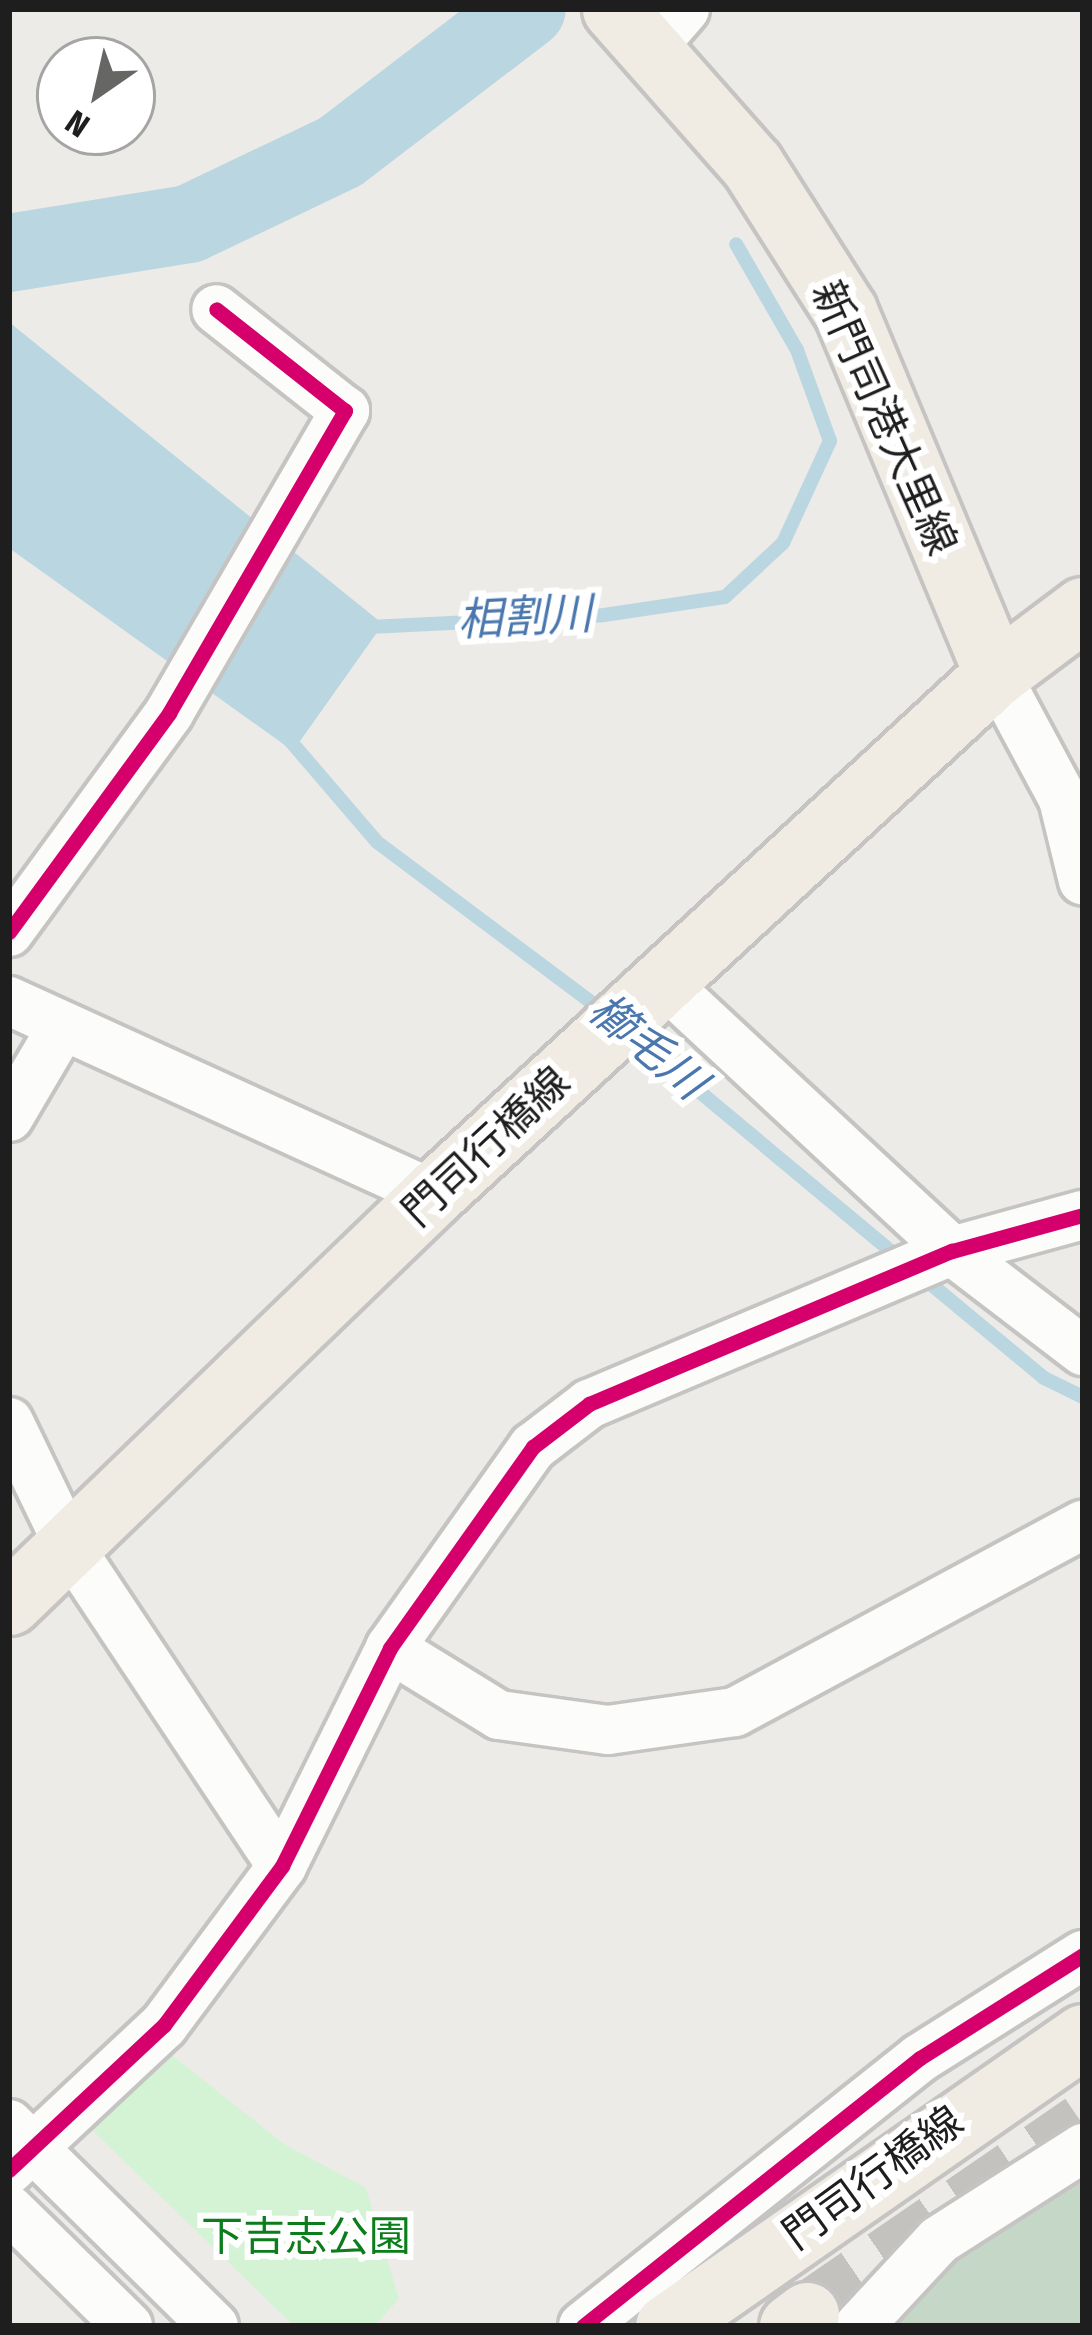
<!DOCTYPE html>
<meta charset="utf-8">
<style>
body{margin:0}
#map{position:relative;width:1092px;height:2335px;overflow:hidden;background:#ecebe7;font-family:"Fira Sans Condensed","Noto Sans JP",sans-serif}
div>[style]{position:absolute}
.cemetery>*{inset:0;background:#c5d8c7}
.park>*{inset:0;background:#d4f3d5}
.water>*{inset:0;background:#bad6e0}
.stream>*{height:14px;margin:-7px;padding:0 7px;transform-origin:7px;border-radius:7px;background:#bad6e0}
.river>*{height:78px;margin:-39px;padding:0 39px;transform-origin:39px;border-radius:39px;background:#bad6e0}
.major-tunnel>*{height:63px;margin-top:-31.5px;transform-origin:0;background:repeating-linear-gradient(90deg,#c3c2bf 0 63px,transparent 0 95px)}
.roads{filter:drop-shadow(3px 0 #c5c4c3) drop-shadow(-3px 0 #c5c4c3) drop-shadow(0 3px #c5c4c3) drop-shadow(0 -3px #c5c4c3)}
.minor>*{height:48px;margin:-24px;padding:0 24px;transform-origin:24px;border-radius:24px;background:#fcfcfb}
.major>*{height:63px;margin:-31.5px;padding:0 31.5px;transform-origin:31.5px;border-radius:31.5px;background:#f0ece4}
.cycleway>*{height:15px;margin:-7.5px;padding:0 7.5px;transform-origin:7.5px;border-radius:7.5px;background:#d6006c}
span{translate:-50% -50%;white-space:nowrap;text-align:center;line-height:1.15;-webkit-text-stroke:12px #fff;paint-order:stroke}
.street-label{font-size:42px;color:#1e1e1e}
.park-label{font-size:42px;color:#0b7d1a}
.water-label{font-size:45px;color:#4a77ae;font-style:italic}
.frame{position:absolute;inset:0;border:12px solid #1e1e1e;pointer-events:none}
.north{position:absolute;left:36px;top:36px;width:120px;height:120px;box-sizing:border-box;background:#fff;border:3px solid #a5a5a5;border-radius:50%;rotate:214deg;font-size:33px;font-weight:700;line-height:48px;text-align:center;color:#1e1e1e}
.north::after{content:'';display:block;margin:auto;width:42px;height:54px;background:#666664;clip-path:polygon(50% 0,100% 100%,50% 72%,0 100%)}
</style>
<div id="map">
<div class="cemetery">
<div style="clip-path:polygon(1083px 2181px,1083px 2326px,885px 2326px,948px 2264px)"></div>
</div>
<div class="park">
<div style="clip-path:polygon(164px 2049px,284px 2144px,366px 2188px,399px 2299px,374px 2326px,294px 2326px,88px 2126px)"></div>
</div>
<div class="water">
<div style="clip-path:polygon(9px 322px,383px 624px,293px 751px,9px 548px)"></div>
</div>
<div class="stream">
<div style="left:370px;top:627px;width:234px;rotate:-2.9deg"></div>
<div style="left:604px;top:615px;width:122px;rotate:-8.5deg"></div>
<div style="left:725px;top:597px;width:79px;rotate:-43deg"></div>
<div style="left:783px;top:543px;width:112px;rotate:-65.3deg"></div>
<div style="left:830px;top:441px;width:97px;rotate:-109.9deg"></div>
<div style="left:797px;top:350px;width:122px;rotate:-119.9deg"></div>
<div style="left:287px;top:737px;width:138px;rotate:49.4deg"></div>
<div style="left:377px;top:842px;width:289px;rotate:36.8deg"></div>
<div style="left:629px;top:1033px;width:356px;rotate:39.8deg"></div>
<div style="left:920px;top:1275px;width:161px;rotate:39.7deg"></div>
<div style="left:1044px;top:1378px;width:43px;rotate:26deg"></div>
</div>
<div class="river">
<div style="left:9px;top:253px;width:182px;rotate:-9.2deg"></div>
<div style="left:189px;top:224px;width:167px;rotate:-25.5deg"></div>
<div style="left:340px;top:152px;width:235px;rotate:-37.4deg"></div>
</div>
<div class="major-tunnel">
<div style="left:807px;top:2314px;width:335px;rotate:-34.5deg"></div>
</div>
<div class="roads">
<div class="minor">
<div style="left:653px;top:46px;width:49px;rotate:-49.1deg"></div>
<div style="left:996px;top:674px;width:142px;rotate:61.8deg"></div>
<div style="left:1063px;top:799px;width:84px;rotate:76.3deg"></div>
<div style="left:9px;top:932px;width:271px;rotate:-53.8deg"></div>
<div style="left:169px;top:713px;width:350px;rotate:-59.8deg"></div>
<div style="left:345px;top:411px;width:164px;rotate:-141.7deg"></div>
<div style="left:664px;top:983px;width:393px;rotate:42.9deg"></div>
<div style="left:952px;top:1251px;width:165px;rotate:37.4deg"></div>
<div style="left:9px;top:1001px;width:466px;rotate:24.5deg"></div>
<div style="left:9px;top:1117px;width:104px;rotate:-59.5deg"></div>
<div style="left:9px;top:1422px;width:138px;rotate:64.2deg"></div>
<div style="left:69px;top:1546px;width:384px;rotate:56.4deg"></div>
<div style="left:390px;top:1648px;width:128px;rotate:31.6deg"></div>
<div style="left:499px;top:1715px;width:110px;rotate:7.8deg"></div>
<div style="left:608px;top:1730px;width:128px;rotate:-8.1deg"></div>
<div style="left:735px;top:1712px;width:395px;rotate:-28.3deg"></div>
<div style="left:9px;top:2124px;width:288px;rotate:44.6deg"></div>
<div style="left:9px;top:2170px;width:212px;rotate:-43.1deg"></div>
<div style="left:164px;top:2025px;width:198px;rotate:-53.4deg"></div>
<div style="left:282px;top:1866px;width:243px;rotate:-63.6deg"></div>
<div style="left:390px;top:1648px;width:247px;rotate:-54.6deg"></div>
<div style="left:533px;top:1447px;width:71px;rotate:-37.5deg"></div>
<div style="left:589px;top:1404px;width:394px;rotate:-22.9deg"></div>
<div style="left:952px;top:1251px;width:136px;rotate:-15.4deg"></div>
<div style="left:9px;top:2209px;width:167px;rotate:44.5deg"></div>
<div style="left:583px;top:2326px;width:431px;rotate:-38.5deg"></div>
<div style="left:920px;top:2058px;width:193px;rotate:-32.3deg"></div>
<div style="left:859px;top:2326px;width:117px;rotate:-47.1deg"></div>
<div style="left:939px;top:2240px;width:171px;rotate:-32.6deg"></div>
</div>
<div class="major">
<div style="left:614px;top:9px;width:208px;rotate:48.5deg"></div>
<div style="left:752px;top:165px;width:173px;rotate:57.5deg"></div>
<div style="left:845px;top:311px;width:393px;rotate:67.4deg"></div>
<div style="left:9px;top:1603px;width:589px;rotate:-43.97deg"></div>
<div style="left:433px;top:1194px;width:766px;rotate:-42.73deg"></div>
<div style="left:996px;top:674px;width:109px;rotate:-36.8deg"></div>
<div style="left:667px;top:2326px;width:507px;rotate:-34.88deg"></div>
<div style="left:791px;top:2326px;width:20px;rotate:-37deg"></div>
</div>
</div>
<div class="cycleway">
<div style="left:9px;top:932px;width:271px;rotate:-53.8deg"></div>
<div style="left:169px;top:713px;width:350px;rotate:-59.8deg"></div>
<div style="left:345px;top:411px;width:164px;rotate:-141.7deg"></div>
<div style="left:9px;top:2170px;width:212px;rotate:-43.1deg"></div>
<div style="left:164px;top:2025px;width:198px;rotate:-53.4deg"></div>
<div style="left:282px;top:1866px;width:243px;rotate:-63.6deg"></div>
<div style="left:390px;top:1648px;width:247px;rotate:-54.6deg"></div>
<div style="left:533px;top:1447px;width:71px;rotate:-37.5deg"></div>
<div style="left:589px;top:1404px;width:394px;rotate:-22.9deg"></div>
<div style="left:952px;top:1251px;width:136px;rotate:-15.4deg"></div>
<div style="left:583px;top:2326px;width:431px;rotate:-38.5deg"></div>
<div style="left:920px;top:2058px;width:193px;rotate:-32.3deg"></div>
</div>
<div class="street-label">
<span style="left:884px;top:418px;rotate:66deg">新門司港大里線</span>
<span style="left:486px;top:1147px;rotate:-43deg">門司行橋線</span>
<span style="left:873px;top:2178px;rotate:-36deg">門司行橋線</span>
</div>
<div class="park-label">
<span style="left:306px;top:2237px">下吉志公園</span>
</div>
<div class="water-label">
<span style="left:525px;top:618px;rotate:-3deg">相割川</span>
<span style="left:647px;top:1047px;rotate:40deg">櫛毛川</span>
</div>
<div class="frame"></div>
<div class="north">N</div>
</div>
